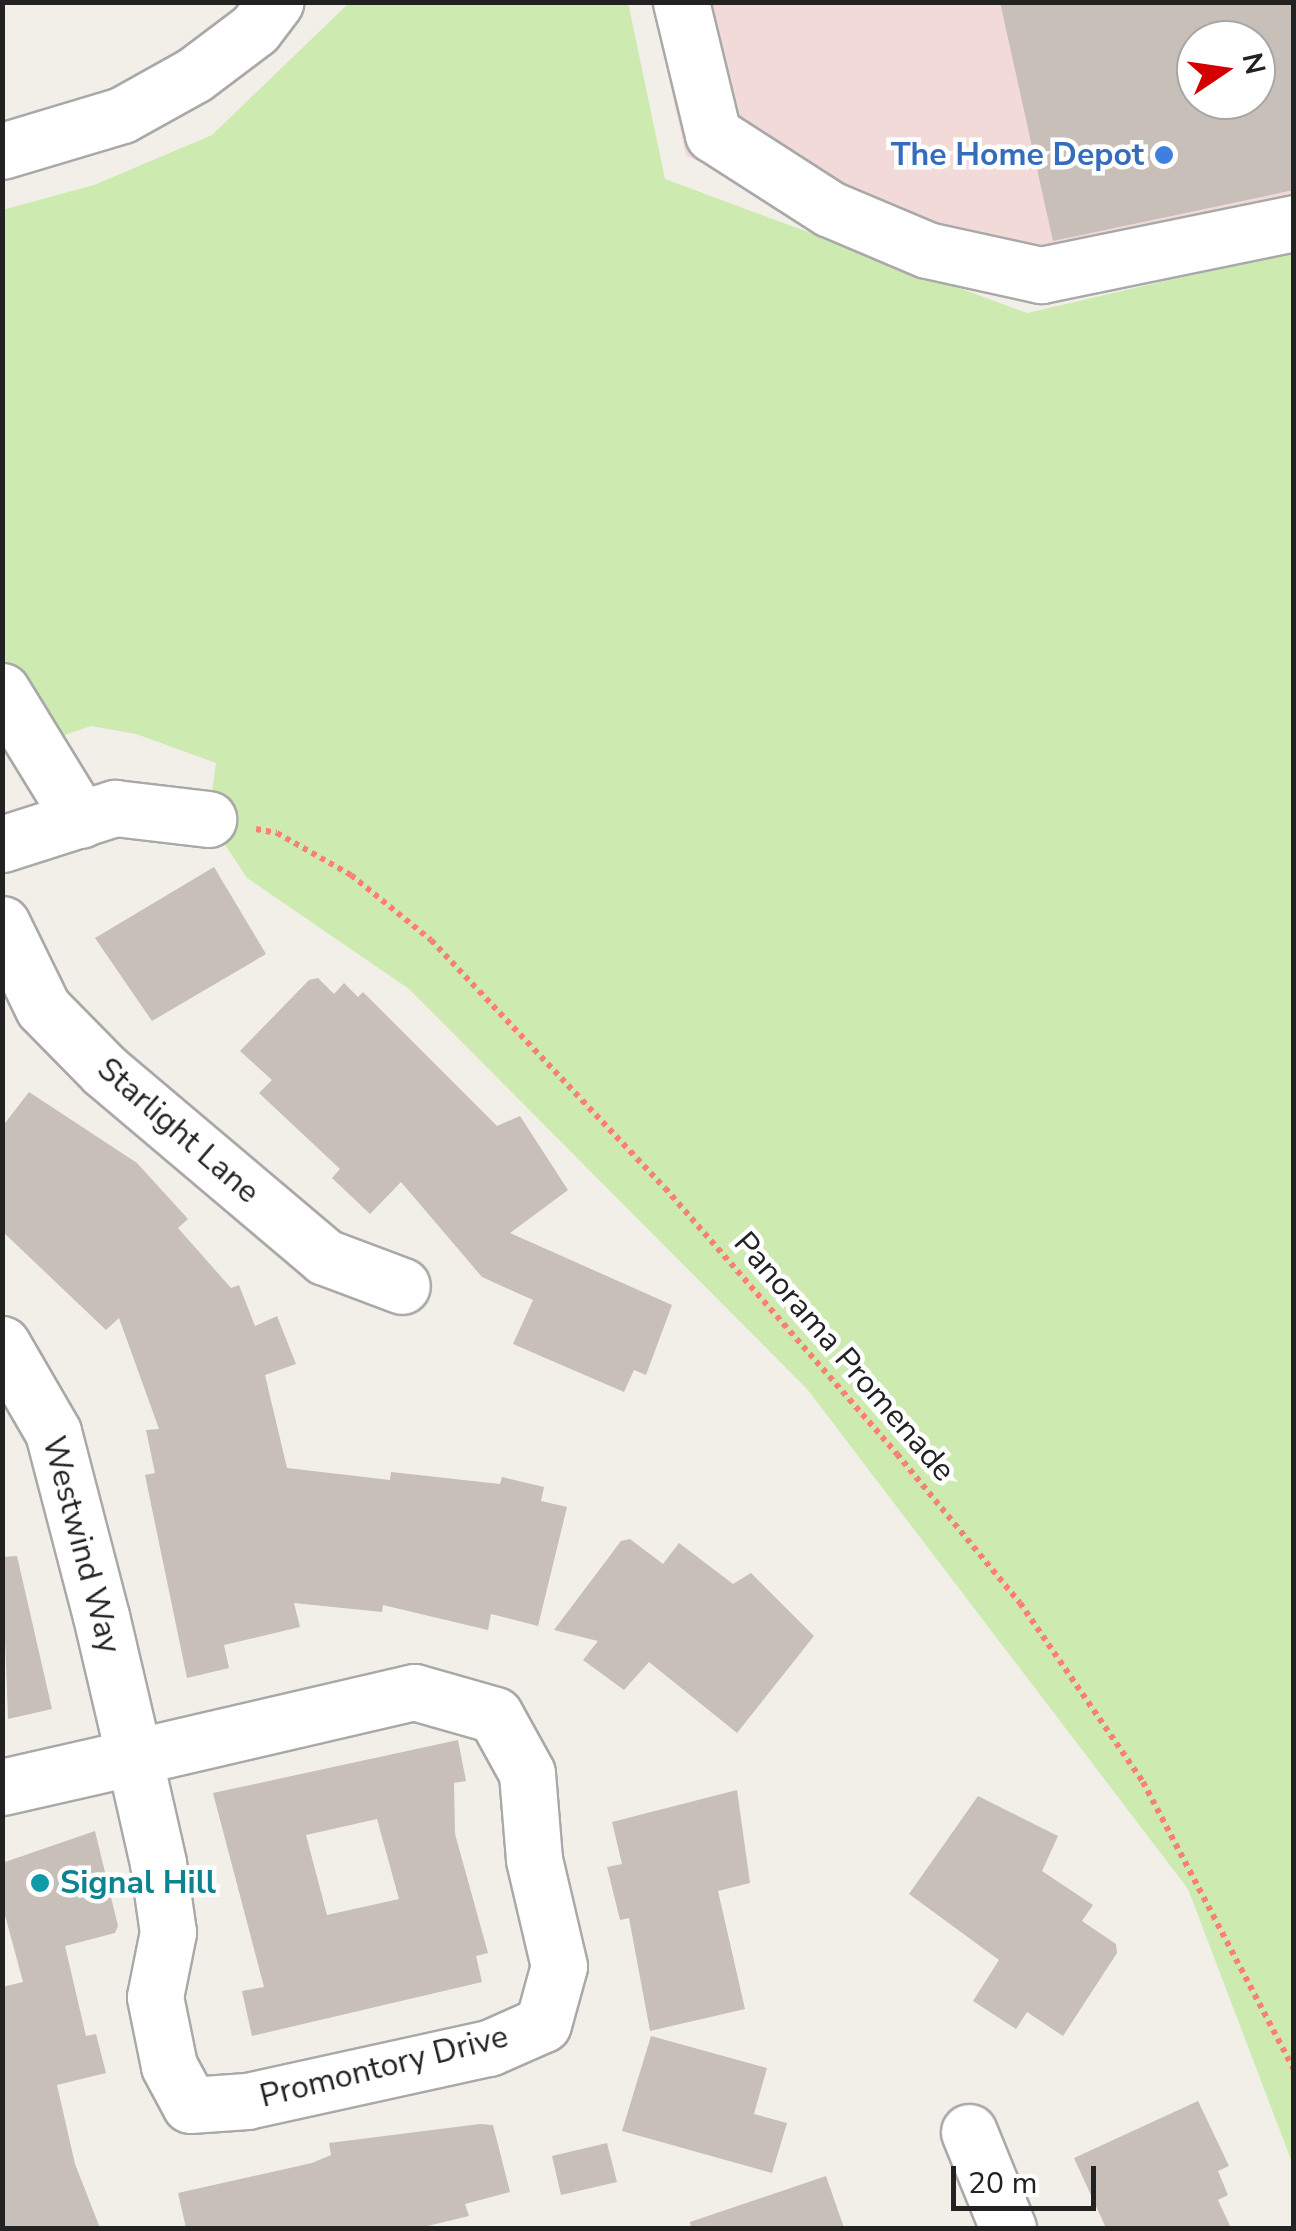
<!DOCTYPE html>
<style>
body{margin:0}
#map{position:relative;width:1296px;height:2231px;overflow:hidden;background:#f2efe9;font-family:"Nunito Sans",sans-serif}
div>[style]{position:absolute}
.commercial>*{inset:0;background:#f2dad9}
.grass>*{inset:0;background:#cdebb0}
.building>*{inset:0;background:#c7bfb8}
.path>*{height:6px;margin-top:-3px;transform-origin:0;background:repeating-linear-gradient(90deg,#fa8072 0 5px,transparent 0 10px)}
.roads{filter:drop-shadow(2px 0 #a9a9a9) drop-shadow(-2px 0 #a9a9a9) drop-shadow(0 2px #a9a9a9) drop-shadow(0 -2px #a9a9a9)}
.minor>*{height:55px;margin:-27.5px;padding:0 27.5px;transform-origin:27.5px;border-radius:27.5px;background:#fff}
.dots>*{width:28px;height:28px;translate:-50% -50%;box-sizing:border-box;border:5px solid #fff;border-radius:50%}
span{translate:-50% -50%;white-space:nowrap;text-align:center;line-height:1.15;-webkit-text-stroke:9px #fff;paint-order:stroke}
.shop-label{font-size:32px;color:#366cbe;font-weight:700}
.right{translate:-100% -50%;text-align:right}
.street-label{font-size:32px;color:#222}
.culture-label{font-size:32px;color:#0d838f;font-weight:700}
.left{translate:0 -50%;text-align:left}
.frame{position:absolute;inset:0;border:5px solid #222;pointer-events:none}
.north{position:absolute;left:1176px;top:20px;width:100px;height:100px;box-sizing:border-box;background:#fff;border:2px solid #a7a7a7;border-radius:50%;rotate:77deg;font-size:28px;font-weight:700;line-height:40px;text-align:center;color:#222}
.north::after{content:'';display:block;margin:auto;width:35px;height:45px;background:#d40000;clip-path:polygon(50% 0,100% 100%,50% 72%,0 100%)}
.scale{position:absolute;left:951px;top:2166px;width:145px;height:45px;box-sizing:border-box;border:5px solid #222;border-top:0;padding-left:12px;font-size:30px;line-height:35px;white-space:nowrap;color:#222;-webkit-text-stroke:8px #fff;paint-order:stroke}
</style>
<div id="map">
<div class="commercial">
<div style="clip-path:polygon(evenodd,652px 3px,1293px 3px,1293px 245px,1031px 295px,686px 156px,652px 3px,1196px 40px,1256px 40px,1256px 100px,1196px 100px,1196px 40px)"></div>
</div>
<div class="grass">
<div style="clip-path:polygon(628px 2px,665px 179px,1027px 313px,1293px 251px,1293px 2165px,1188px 1889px,807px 1389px,409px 989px,247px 878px,208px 819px,216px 763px,136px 734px,91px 726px,53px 739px,3px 660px,2px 210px,94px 185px,212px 135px,349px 3px)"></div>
</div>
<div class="building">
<div style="clip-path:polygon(evenodd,1000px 2px,1294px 2px,1294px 190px,1053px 241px,1000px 2px,1196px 40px,1256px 40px,1256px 100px,1196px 100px,1196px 40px)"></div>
<div style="clip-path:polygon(214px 867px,266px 954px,152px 1021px,95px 938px)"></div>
<div style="clip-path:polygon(318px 978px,334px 994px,344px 983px,358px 997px,363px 992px,497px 1126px,520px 1116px,568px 1190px,510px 1233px,672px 1305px,646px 1375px,634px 1370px,624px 1392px,513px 1344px,533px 1300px,482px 1277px,401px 1182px,370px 1214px,332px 1178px,340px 1169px,259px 1093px,272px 1080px,240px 1051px,309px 980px)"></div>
<div style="clip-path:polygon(29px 1092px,137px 1163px,188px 1219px,178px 1228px,231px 1288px,239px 1285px,255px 1326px,277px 1316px,296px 1364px,265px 1375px,287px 1468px,390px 1480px,391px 1472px,500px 1484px,502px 1477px,544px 1487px,541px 1501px,567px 1507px,538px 1626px,491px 1614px,488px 1630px,383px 1605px,382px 1612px,294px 1603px,300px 1627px,224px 1645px,229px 1668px,187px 1678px,145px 1475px,155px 1473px,146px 1430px,159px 1429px,119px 1318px,106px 1330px,2px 1231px,2px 1127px)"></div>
<div style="clip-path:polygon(630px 1539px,663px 1564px,679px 1543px,733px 1584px,751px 1573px,814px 1636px,737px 1733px,649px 1662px,624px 1690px,583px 1660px,598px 1641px,554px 1630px,621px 1541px)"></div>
<div style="clip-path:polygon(17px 1556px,52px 1709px,8px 1719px,2px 1557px)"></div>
<div style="clip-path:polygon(evenodd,458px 1740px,466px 1781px,454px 1783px,455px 1834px,488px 1953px,476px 1956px,482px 1982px,252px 2036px,242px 1991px,264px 1987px,213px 1793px,458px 1740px,377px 1819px,399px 1899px,327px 1915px,306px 1835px,377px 1819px)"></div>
<div style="clip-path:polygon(737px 1790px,750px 1883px,718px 1891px,745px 2009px,650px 2031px,629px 1918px,620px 1920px,607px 1867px,622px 1864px,612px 1822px)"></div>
<div style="clip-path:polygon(978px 1796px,1058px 1836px,1042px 1871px,1093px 1905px,1082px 1921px,1116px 1944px,1117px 1953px,1063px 2036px,1027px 2012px,1016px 2029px,973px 2001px,999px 1960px,909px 1894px)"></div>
<div style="clip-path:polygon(95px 1831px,118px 1926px,115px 1933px,65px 1946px,86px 2036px,96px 2034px,106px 2073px,57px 2085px,75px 2164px,100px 2228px,2px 2228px,2px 1987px,23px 1982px,2px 1904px,2px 1863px)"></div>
<div style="clip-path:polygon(651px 2036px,767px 2068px,754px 2114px,787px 2123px,772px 2173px,622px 2131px)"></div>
<div style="clip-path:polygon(1198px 2101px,1229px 2166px,1218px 2171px,1228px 2195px,1218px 2200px,1231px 2228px,1106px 2228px,1074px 2158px)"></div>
<div style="clip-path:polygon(480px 2124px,493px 2125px,510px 2192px,465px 2204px,469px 2216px,419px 2228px,186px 2228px,178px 2193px,312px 2163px,331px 2155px,329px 2143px)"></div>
<div style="clip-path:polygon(607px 2143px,617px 2182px,561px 2195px,552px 2156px)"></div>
<div style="clip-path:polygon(826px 2176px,844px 2228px,691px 2228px,690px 2222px)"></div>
</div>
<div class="path">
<div style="left:256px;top:829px;width:21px;rotate:11deg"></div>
<div style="left:277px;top:833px;width:85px;rotate:29.6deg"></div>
<div style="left:351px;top:875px;width:103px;rotate:39.1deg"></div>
<div style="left:431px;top:940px;width:341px;rotate:46.7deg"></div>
<div style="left:665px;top:1188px;width:353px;rotate:48.9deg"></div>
<div style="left:897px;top:1454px;width:193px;rotate:50.5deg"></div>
<div style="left:1020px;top:1603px;width:217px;rotate:55.5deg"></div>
<div style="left:1143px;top:1782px;width:325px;rotate:62.3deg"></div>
</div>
<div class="roads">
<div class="minor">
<div style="left:681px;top:2px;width:136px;rotate:76.4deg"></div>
<div style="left:713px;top:134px;width:139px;rotate:32.7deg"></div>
<div style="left:830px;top:209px;width:105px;rotate:22.9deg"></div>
<div style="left:927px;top:250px;width:117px;rotate:12.4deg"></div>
<div style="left:1041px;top:275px;width:258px;rotate:-11.6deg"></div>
<div style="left:2px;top:151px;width:125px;rotate:-16.7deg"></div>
<div style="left:122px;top:115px;width:82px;rotate:-29.1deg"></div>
<div style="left:194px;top:75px;width:76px;rotate:-37deg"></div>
<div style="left:255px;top:29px;width:34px;rotate:-53deg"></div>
<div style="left:2px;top:691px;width:151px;rotate:58.5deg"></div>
<div style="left:2px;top:844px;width:119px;rotate:-17.7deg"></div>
<div style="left:115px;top:808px;width:94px;rotate:6.7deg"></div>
<div style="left:2px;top:924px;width:93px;rotate:64deg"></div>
<div style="left:43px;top:1008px;width:88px;rotate:45.5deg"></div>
<div style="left:105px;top:1071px;width:288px;rotate:40.2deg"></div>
<div style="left:325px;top:1257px;width:82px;rotate:20.6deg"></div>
<div style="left:2px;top:1344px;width:102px;rotate:59.9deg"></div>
<div style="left:53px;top:1432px;width:190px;rotate:75.4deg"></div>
<div style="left:101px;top:1616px;width:145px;rotate:76.8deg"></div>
<div style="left:134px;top:1757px;width:109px;rotate:77.2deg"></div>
<div style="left:158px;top:1863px;width:70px;rotate:81.8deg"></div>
<div style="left:168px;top:1932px;width:66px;rotate:101.3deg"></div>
<div style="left:155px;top:1997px;width:70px;rotate:78.5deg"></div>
<div style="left:169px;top:2066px;width:44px;rotate:61.7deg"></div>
<div style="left:190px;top:2105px;width:57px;rotate:-4deg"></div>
<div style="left:247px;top:2101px;width:248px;rotate:-12.4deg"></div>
<div style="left:489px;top:2048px;width:59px;rotate:-24deg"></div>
<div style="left:543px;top:2024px;width:60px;rotate:-74.6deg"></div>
<div style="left:559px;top:1966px;width:110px;rotate:-103.2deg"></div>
<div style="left:534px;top:1859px;width:86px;rotate:-94.7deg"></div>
<div style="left:527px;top:1773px;width:66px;rotate:-118.9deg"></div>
<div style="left:495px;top:1715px;width:84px;rotate:-164.1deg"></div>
<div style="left:414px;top:1692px;width:287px;rotate:166.9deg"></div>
<div style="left:134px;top:1757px;width:135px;rotate:167.2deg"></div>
<div style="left:969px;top:2132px;width:104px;rotate:67.9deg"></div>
</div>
</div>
<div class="dots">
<div style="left:1164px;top:155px;background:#3f7fe0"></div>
<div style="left:40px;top:1883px;background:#0f9aa8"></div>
</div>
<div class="shop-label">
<span class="right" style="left:1144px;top:155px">The Home Depot</span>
</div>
<div class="street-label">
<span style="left:178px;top:1131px;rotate:41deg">Starlight Lane</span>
<span style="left:844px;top:1357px;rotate:49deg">Panorama Promenade</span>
<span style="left:81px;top:1545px;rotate:75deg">Westwind Way</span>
<span style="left:384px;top:2067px;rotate:-14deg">Promontory Drive</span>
</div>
<div class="culture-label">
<span class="left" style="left:60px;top:1883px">Signal Hill</span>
</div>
<div class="frame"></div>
<div class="north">N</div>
<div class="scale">20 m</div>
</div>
